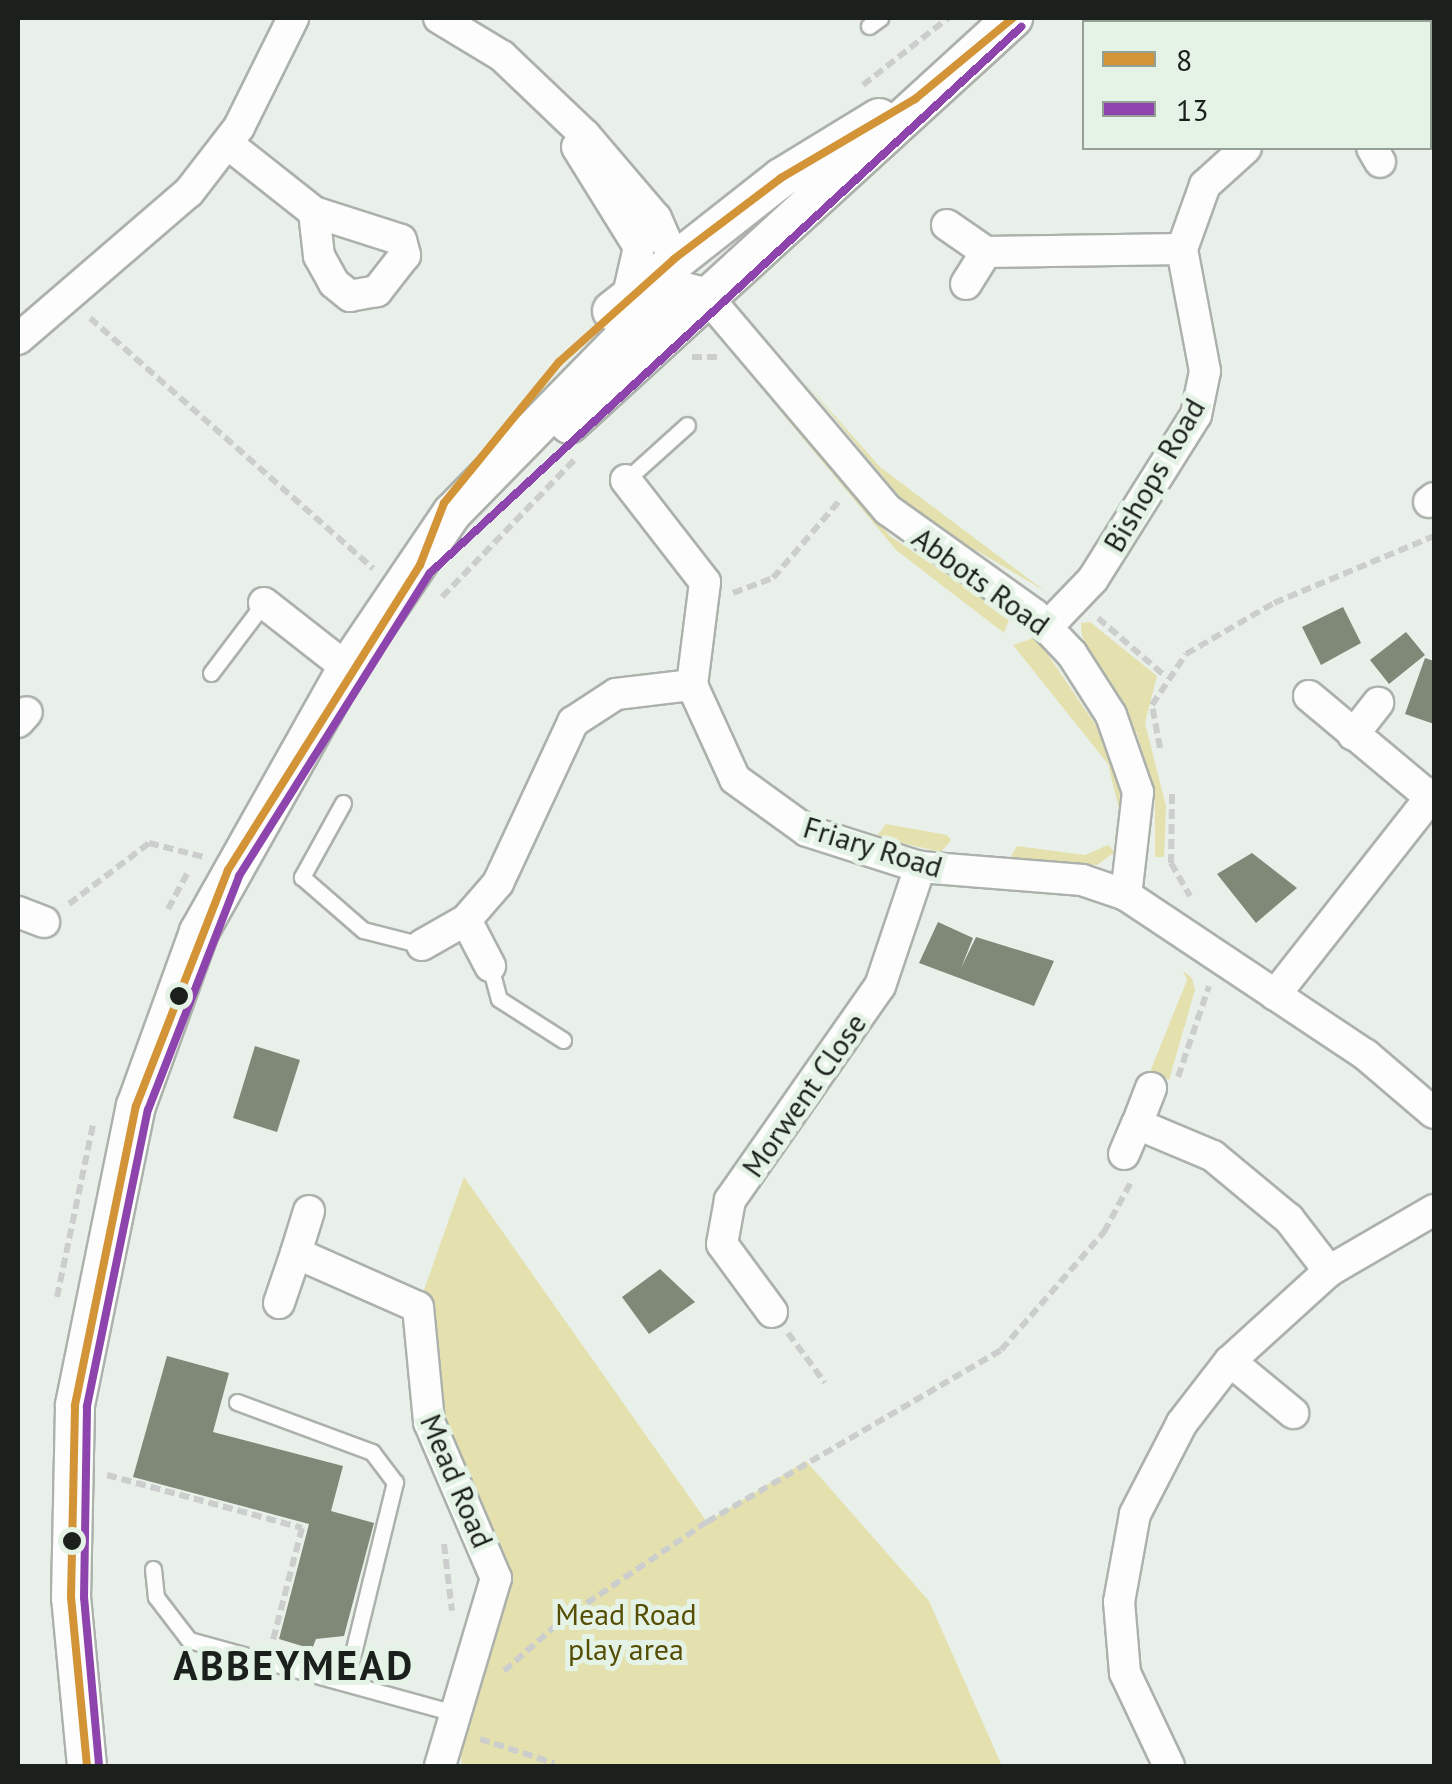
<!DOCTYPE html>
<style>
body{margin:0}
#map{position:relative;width:1452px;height:1784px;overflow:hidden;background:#e8f0e9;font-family:"PT Sans",sans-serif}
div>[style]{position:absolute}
.green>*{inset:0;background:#e5e1af}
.building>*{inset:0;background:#808877}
.path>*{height:6px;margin-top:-3px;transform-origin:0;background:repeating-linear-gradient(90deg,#cbcecc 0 10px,transparent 0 15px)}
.roads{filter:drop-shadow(2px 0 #acb1ac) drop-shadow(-2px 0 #acb1ac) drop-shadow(0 2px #acb1ac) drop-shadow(0 -2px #acb1ac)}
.service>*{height:15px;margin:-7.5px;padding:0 7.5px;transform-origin:7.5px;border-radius:7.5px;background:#fcfdfc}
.minor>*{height:30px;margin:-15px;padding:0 15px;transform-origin:15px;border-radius:15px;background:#fcfdfc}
.tertiary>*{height:38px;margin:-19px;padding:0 19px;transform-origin:19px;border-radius:19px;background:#fcfdfc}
.bus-1>*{height:8px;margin:-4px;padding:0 4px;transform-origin:4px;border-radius:4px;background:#d29436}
.bus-2>*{height:8px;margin:-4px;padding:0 4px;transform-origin:4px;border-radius:4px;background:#8e44ad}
.dots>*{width:28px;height:28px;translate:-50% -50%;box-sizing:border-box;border:5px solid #e5f3e6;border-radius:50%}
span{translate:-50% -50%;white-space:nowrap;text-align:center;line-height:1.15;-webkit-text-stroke:10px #e5f3e6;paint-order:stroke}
.street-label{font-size:30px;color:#1b201c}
.park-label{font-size:30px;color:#564d04}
.district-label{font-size:40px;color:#1b201c;font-weight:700;letter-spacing:2.5px}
.frame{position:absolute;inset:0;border:20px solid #1b201c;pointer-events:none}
.legend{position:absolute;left:1082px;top:20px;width:350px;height:130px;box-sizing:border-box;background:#e5f3e6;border:2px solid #949f95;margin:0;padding:12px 18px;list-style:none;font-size:30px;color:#1b201c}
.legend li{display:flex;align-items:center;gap:20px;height:50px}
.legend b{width:50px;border:2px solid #949f95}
</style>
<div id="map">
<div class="green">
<div style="clip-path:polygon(804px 381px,880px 467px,1045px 591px,913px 513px)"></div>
<div style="clip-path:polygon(776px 406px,890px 536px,1010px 617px,1004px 633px,896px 550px)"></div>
<div style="clip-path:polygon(1090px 622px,1157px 676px,1145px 723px,1166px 806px,1164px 857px,1155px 857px,1155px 796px,1137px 734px,1082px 636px,1081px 623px)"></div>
<div style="clip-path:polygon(1036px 637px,1105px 739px,1122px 788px,1124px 840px,1115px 836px,1120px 813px,1108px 764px,1013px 645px)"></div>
<div style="clip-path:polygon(886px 824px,947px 835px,951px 840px,941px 852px,876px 837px)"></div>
<div style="clip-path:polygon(1108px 845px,1115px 852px,1097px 865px,1009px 860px,1017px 846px,1085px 855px)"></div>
<div style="clip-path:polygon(1183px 971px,1192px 978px,1195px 990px,1169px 1080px,1150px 1072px,1187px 980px)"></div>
<div style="clip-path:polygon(464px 1177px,707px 1522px,806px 1461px,929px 1601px,1002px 1766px,462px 1766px,457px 1714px,494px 1602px,429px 1422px,418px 1307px)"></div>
</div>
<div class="building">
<div style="clip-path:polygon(1343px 607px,1361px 643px,1321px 665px,1302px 627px)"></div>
<div style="clip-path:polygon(1406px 632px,1425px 655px,1389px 684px,1370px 660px)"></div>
<div style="clip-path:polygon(1425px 658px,1434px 661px,1434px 724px,1405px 714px)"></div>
<div style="clip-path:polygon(1252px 853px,1297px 888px,1256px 923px,1217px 874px)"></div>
<div style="clip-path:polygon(938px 922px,973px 938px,961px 968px,976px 937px,1054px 961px,1034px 1006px,919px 963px)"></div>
<div style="clip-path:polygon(255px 1046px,300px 1060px,277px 1132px,233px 1118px)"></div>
<div style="clip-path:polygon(660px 1269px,695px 1302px,649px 1334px,622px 1297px)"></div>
<div style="clip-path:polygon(167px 1356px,229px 1373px,213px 1432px,343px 1466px,331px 1511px,374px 1523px,344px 1636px,316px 1639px,312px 1649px,279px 1639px,309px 1524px,133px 1477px)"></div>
</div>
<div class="path">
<div style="left:1270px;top:18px;width:4px;rotate:63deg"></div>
<div style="left:863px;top:85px;width:108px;rotate:-38.2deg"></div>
<div style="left:90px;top:318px;width:378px;rotate:41.5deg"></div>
<div style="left:692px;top:357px;width:28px"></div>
<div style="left:733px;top:593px;width:43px;rotate:-20.6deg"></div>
<div style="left:773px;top:578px;width:104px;rotate:-49.3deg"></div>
<div style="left:442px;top:597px;width:193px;rotate:-46deg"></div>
<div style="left:1098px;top:618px;width:89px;rotate:40.9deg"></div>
<div style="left:1160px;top:748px;width:44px;rotate:-100.5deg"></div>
<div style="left:1152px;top:705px;width:61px;rotate:-56.3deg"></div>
<div style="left:1186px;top:654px;width:102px;rotate:-30.1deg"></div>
<div style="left:1274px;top:603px;width:173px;rotate:-22.7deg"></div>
<div style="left:1172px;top:794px;width:69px;rotate:90.8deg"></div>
<div style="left:1171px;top:863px;width:38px;rotate:60deg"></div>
<div style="left:69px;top:904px;width:101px;rotate:-37.3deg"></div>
<div style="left:149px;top:843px;width:57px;rotate:14.3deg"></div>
<div style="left:168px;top:909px;width:42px;rotate:-61.6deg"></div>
<div style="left:1178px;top:1077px;width:96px;rotate:-71.2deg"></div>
<div style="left:57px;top:1297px;width:177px;rotate:-78.2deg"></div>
<div style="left:788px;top:1333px;width:62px;rotate:53.5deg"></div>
<div style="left:107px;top:1475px;width:202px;rotate:15.2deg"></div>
<div style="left:302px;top:1528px;width:116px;rotate:104.5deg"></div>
<div style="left:444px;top:1544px;width:67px;rotate:83.2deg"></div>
<div style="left:504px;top:1671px;width:77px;rotate:-41.3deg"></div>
<div style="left:562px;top:1620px;width:175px;rotate:-34.1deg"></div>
<div style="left:707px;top:1522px;width:341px;rotate:-30.3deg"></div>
<div style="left:1001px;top:1350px;width:157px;rotate:-48.9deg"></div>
<div style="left:1104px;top:1232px;width:57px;rotate:-61.6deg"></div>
<div style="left:480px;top:1739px;width:78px;rotate:18deg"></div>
</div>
<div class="roads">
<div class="service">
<div style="left:869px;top:26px;width:14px;rotate:-36deg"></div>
<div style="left:626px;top:480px;width:82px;rotate:-42deg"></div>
<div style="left:211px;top:673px;width:88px;rotate:-52.9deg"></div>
<div style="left:343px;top:803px;width:85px;rotate:119deg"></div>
<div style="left:302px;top:877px;width:81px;rotate:41deg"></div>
<div style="left:363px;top:930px;width:61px;rotate:14.3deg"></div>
<div style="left:490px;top:966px;width:34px;rotate:75deg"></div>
<div style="left:499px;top:999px;width:76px;rotate:32.6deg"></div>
<div style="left:237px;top:1402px;width:144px;rotate:20.3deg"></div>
<div style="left:372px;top:1452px;width:38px;rotate:53deg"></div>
<div style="left:395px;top:1482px;width:205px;rotate:103.8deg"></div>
<div style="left:153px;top:1569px;width:28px;rotate:84deg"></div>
<div style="left:156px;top:1597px;width:54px;rotate:52.5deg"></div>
<div style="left:189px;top:1640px;width:278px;rotate:15.4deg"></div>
</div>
<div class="minor">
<div style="left:439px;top:18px;width:74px;rotate:31.1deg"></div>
<div style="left:502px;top:56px;width:115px;rotate:43.6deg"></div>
<div style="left:585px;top:135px;width:109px;rotate:49.5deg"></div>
<div style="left:656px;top:218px;width:45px;rotate:66.3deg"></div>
<div style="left:228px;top:144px;width:110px;rotate:38.3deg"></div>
<div style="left:314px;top:212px;width:91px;rotate:17.8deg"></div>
<div style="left:401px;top:240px;width:16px;rotate:75deg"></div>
<div style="left:405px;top:255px;width:46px;rotate:127.9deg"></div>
<div style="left:377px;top:291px;width:27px;rotate:170deg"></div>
<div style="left:350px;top:296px;width:21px;rotate:-141deg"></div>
<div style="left:334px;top:283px;width:31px;rotate:-119deg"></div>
<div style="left:319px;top:256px;width:44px;rotate:-96.5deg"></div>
<div style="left:577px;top:147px;width:118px;rotate:58.2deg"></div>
<div style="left:639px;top:247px;width:49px;rotate:102.9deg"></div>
<div style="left:1372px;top:148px;width:16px;rotate:60deg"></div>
<div style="left:947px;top:225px;width:47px;rotate:34.7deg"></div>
<div style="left:986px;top:252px;width:196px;rotate:-0.9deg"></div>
<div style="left:966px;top:284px;width:38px;rotate:-58deg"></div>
<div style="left:708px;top:298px;width:278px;rotate:49.7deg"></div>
<div style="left:888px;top:510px;width:179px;rotate:35.5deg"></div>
<div style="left:1034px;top:614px;width:55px;rotate:46.5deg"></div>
<div style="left:1072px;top:654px;width:72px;rotate:57.4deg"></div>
<div style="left:1111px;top:715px;width:82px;rotate:70.7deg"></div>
<div style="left:1138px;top:792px;width:104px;rotate:96.6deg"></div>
<div style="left:1126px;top:895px;width:288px;rotate:33.7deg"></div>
<div style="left:1366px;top:1055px;width:89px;rotate:40.5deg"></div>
<div style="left:18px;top:339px;width:225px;rotate:-40.7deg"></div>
<div style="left:189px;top:192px;width:82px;rotate:-52.4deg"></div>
<div style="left:239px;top:127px;width:122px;rotate:-63.6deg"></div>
<div style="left:1429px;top:502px;width:6px;rotate:-39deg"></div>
<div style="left:264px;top:603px;width:105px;rotate:38.1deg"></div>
<div style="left:1048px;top:626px;width:65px;rotate:-46.2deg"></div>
<div style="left:1093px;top:579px;width:194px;rotate:-57.9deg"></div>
<div style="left:1196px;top:415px;width:45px;rotate:-78.4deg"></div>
<div style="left:1205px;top:371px;width:124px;rotate:-100.7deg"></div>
<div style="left:1182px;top:249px;width:68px;rotate:-70.2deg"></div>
<div style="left:1205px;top:185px;width:55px;rotate:-42.1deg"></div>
<div style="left:692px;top:685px;width:103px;rotate:65.4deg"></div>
<div style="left:735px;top:779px;width:89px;rotate:35.8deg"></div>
<div style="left:807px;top:831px;width:119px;rotate:17.7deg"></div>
<div style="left:920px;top:867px;width:163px;rotate:4.6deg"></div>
<div style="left:1082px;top:880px;width:46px;rotate:18.8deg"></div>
<div style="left:1309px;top:696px;width:159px;rotate:39.9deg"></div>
<div style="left:18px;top:722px;width:13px;rotate:-48deg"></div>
<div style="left:1353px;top:735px;width:41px;rotate:-52deg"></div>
<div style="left:18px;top:912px;width:28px;rotate:21deg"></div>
<div style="left:466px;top:920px;width:52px;rotate:62.4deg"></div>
<div style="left:422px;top:945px;width:51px;rotate:-29.6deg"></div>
<div style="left:466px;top:920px;width:49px;rotate:-49.1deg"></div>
<div style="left:498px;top:883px;width:178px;rotate:-65deg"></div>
<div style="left:573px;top:722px;width:51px;rotate:-33.1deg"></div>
<div style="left:616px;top:694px;width:77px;rotate:-6.8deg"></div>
<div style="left:692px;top:685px;width:104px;rotate:-82.8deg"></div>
<div style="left:705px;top:582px;width:129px;rotate:-127.8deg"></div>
<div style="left:1275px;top:995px;width:257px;rotate:-51.8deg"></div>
<div style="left:1151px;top:1088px;width:39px;rotate:111deg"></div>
<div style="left:1137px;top:1124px;width:82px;rotate:22.8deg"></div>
<div style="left:1213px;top:1156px;width:99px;rotate:39.7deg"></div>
<div style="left:1289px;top:1219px;width:66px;rotate:52.4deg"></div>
<div style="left:1124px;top:1154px;width:33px;rotate:-67deg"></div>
<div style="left:309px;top:1211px;width:44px;rotate:107.2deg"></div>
<div style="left:296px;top:1253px;width:133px;rotate:23.9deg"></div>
<div style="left:418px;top:1307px;width:116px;rotate:84.5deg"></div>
<div style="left:429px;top:1422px;width:170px;rotate:66.8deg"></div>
<div style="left:496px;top:1578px;width:196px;rotate:106.6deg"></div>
<div style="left:279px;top:1303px;width:53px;rotate:-71.2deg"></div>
<div style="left:772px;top:1312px;width:84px;rotate:-126.3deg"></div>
<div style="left:722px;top:1244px;width:45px;rotate:-79.7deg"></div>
<div style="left:730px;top:1200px;width:261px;rotate:-55deg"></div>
<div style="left:880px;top:986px;width:126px;rotate:-71.4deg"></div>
<div style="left:1230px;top:1361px;width:82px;rotate:39.5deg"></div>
<div style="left:1169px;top:1766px;width:103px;rotate:-115.3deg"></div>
<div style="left:1125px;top:1673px;width:71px;rotate:-94.8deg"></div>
<div style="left:1119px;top:1602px;width:89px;rotate:-79.7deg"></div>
<div style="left:1135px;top:1514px;width:102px;rotate:-62.7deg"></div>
<div style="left:1182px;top:1423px;width:78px;rotate:-52.3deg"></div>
<div style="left:1230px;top:1361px;width:134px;rotate:-42.3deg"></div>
<div style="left:1329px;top:1271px;width:121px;rotate:-30.2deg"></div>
</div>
<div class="tertiary">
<div style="left:612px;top:311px;width:215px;rotate:-38.2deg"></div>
<div style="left:781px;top:178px;width:115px;rotate:-31.5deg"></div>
<div style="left:569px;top:424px;width:602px;rotate:-42.44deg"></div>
<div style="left:87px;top:1766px;width:169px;rotate:-95.4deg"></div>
<div style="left:71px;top:1598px;width:193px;rotate:-88.8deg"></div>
<div style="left:75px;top:1405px;width:305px;rotate:-78.5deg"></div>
<div style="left:136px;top:1106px;width:185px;rotate:-70.1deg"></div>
<div style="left:199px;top:932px;width:303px;rotate:-60.7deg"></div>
<div style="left:347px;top:668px;width:187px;rotate:-55.9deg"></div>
<div style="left:452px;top:513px;width:283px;rotate:-45.6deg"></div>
<div style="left:650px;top:311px;width:39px;rotate:-29deg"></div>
<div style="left:684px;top:292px;width:25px;rotate:14deg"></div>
</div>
</div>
<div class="bus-1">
<div style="left:87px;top:1766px;width:169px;rotate:-95.4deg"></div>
<div style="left:71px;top:1598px;width:193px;rotate:-88.8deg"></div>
<div style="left:75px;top:1405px;width:305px;rotate:-78.5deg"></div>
<div style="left:136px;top:1106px;width:253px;rotate:-68.7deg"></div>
<div style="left:228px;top:870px;width:360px;rotate:-57.8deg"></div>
<div style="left:420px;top:565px;width:66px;rotate:-68.8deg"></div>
<div style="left:444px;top:503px;width:182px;rotate:-50.8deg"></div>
<div style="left:559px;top:362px;width:154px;rotate:-41.8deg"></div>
<div style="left:674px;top:259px;width:134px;rotate:-37.1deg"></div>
<div style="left:781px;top:178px;width:156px;rotate:-30.5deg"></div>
<div style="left:915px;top:99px;width:127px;rotate:-39.6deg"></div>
</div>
<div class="bus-2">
<div style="left:99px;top:1765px;width:168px;rotate:-95.1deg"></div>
<div style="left:84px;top:1598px;width:192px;rotate:-89.1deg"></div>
<div style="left:87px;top:1406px;width:302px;rotate:-78.4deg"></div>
<div style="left:148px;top:1110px;width:251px;rotate:-68.7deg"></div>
<div style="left:239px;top:876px;width:358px;rotate:-57.8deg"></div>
<div style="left:430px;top:573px;width:805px;rotate:-42.73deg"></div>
</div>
<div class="dots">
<div style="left:179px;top:996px;background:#1b201c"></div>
<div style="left:72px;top:1541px;background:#1b201c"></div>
</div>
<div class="street-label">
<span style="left:1154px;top:475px;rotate:-60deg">Bishops Road</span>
<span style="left:981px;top:581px;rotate:36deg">Abbots Road</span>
<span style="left:873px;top:847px;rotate:17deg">Friary Road</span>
<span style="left:804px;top:1095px;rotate:-55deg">Morwent Close</span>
<span style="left:457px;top:1481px;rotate:67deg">Mead Road</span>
</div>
<div class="park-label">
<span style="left:626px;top:1631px">Mead Road<br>play area</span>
</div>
<div class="district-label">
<span style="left:294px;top:1665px">ABBEYMEAD</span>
</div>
<div class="frame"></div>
<ul class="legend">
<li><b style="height:12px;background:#d29436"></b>8</li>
<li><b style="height:12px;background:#8e44ad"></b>13</li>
</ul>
</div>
